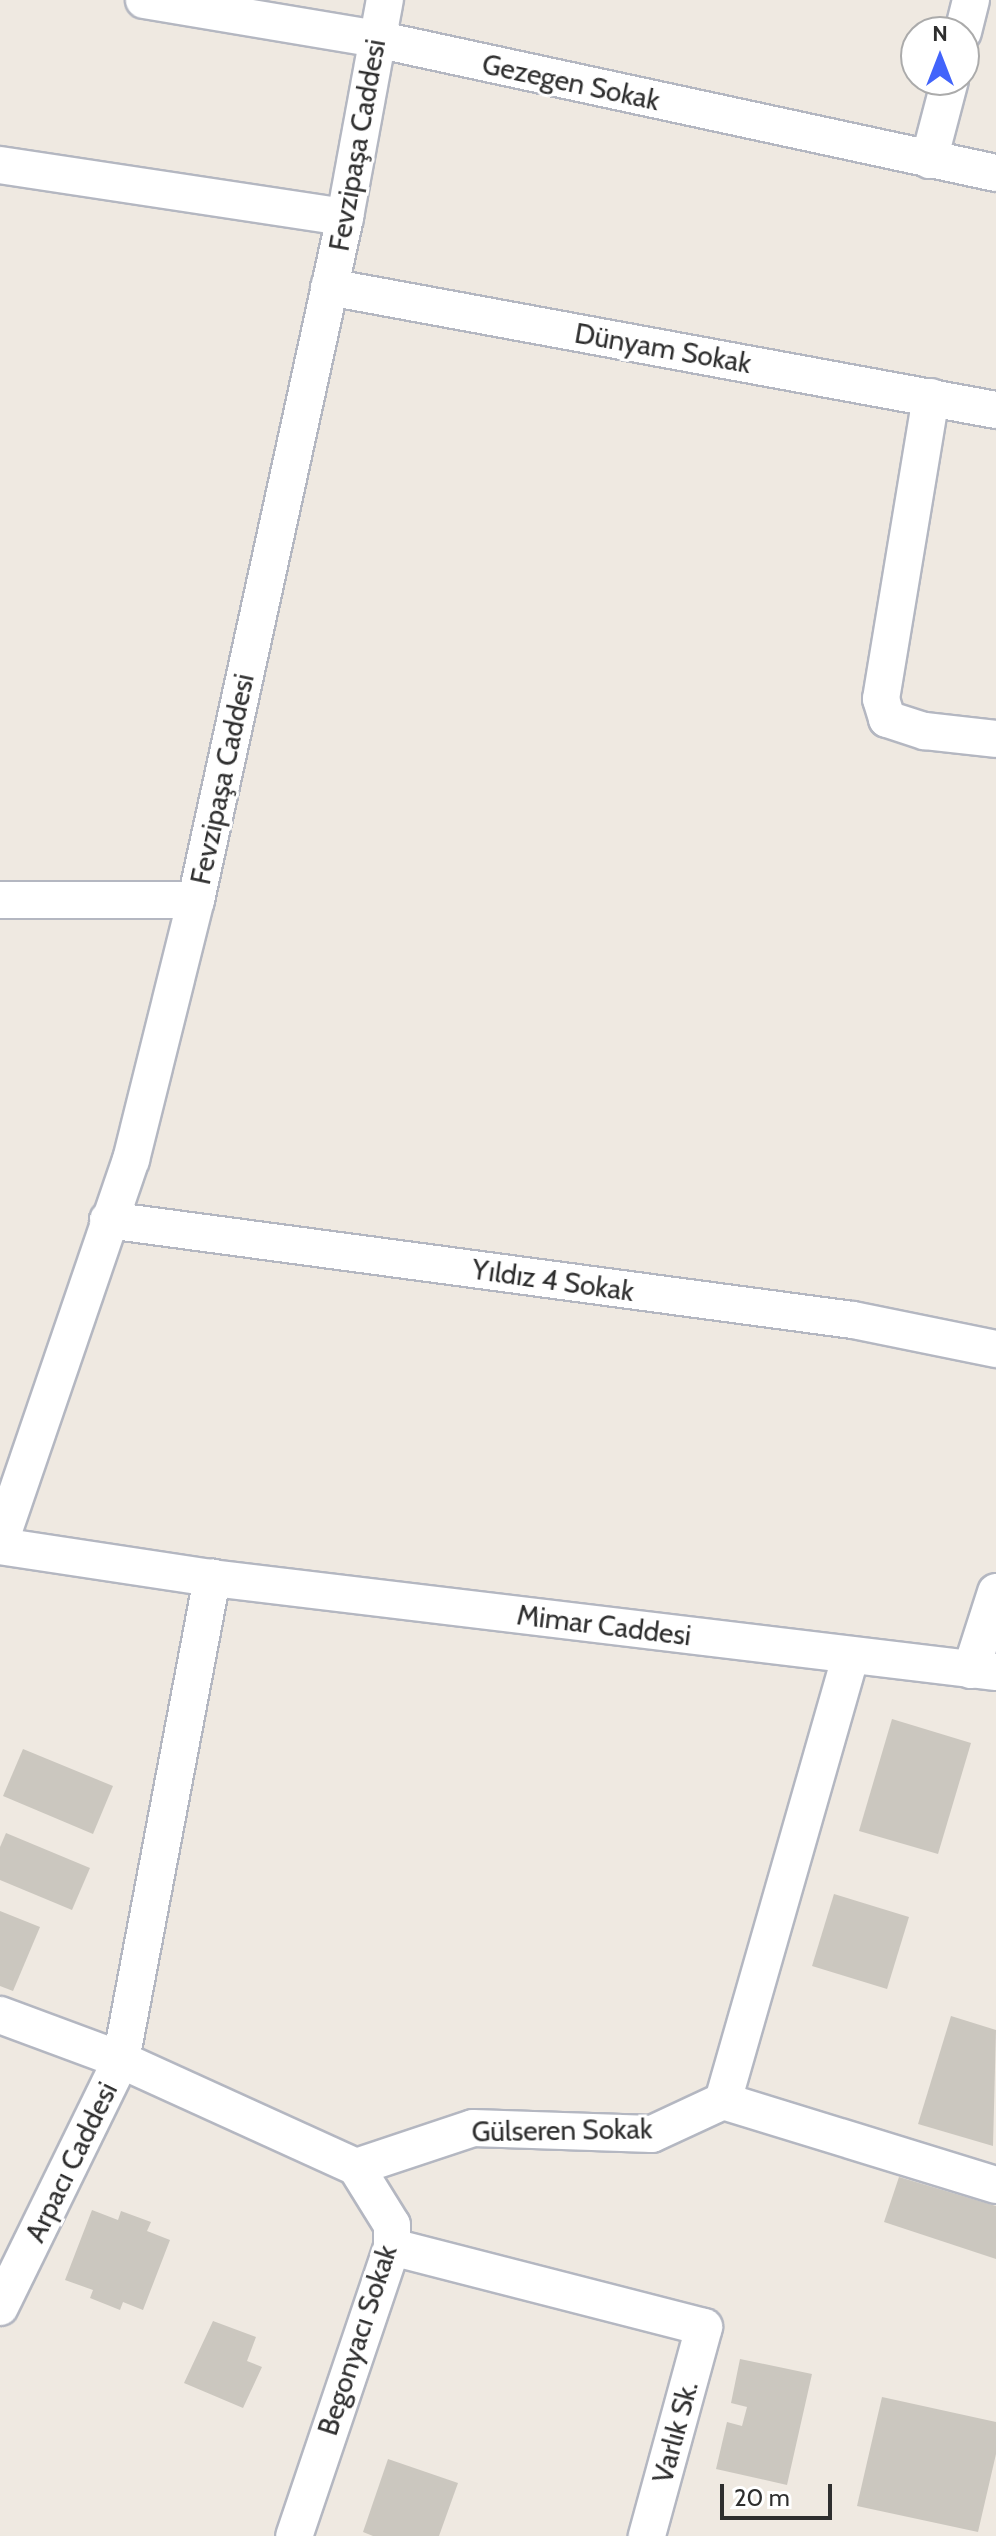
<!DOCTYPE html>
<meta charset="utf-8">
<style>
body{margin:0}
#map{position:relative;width:996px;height:2536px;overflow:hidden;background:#efe9e1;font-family:Cabin,sans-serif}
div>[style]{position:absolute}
.building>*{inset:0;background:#cbc7bf}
.roads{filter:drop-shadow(2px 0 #b4b7c1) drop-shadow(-2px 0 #b4b7c1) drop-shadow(0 2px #b4b7c1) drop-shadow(0 -2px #b4b7c1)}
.minor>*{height:36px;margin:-18px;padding:0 18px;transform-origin:18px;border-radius:18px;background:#fff}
span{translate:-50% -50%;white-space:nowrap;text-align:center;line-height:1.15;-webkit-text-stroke:6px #fff;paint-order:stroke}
.street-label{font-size:28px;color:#2e2e2e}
.north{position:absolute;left:900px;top:16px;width:80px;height:80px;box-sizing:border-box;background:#fff;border:2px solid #ababab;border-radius:50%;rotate:0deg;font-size:22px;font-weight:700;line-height:32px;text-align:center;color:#2e2e2e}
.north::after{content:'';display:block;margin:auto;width:28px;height:36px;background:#4264fb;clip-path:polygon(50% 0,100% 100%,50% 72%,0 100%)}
.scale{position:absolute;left:720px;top:2484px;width:112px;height:36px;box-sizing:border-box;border:4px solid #2e2e2e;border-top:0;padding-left:10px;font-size:24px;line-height:28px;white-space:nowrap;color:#2e2e2e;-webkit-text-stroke:6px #fff;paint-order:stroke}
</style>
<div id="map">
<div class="building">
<div style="clip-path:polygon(892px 1719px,971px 1743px,938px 1854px,859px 1831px)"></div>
<div style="clip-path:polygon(23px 1749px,113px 1786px,93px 1834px,3px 1796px)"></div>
<div style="clip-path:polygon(6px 1833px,90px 1868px,72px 1910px,0 1880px,0 1847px)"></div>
<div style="clip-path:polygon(834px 1894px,909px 1917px,887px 1989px,812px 1966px)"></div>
<div style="clip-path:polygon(0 1911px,40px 1927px,13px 1991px,0 1986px)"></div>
<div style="clip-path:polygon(951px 2016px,996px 2030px,993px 2146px,918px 2124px)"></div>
<div style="clip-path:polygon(899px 2177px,996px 2206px,996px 2259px,884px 2222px)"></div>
<div style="clip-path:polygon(92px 2210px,118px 2220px,121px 2211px,151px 2222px,147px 2231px,170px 2240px,143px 2310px,123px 2302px,120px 2310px,90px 2298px,93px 2290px,65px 2280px)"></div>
<div style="clip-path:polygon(213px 2321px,256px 2337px,247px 2361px,262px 2367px,243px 2408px,184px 2383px)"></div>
<div style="clip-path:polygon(740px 2359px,812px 2374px,787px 2485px,716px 2469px,727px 2422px,742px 2426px,747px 2407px,731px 2403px)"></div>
<div style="clip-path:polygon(882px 2397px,996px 2422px,996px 2454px,978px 2532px,857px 2506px)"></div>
<div style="clip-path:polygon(388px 2459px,458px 2483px,439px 2536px,373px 2536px,363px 2532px)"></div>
</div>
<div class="roads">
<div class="minor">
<div style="left:144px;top:0;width:235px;rotate:9.5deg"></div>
<div style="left:376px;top:39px;width:634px;rotate:12.2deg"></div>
<div style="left:963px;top:32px;width:33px;rotate:-76deg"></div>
<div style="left:929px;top:160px;width:83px;rotate:-75.3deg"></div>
<div style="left:0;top:165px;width:349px;rotate:8.6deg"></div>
<div style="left:329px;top:287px;width:678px;rotate:10.45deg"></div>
<div style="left:931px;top:397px;width:306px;rotate:99.4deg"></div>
<div style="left:881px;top:699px;width:21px;rotate:73deg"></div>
<div style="left:887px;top:719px;width:40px;rotate:18deg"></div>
<div style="left:925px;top:731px;width:71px;rotate:6.4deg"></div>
<div style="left:0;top:900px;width:196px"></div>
<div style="left:108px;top:1220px;width:752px;rotate:7.65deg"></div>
<div style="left:853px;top:1320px;width:146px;rotate:11.5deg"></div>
<div style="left:0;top:1542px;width:404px;rotate:-71.1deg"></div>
<div style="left:131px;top:1160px;width:268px;rotate:-76deg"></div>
<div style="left:196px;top:900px;width:699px;rotate:-77.69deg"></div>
<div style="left:345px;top:217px;width:221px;rotate:-79.6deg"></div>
<div style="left:0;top:1546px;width:214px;rotate:8.6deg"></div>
<div style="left:212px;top:1578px;width:790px;rotate:6.84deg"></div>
<div style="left:971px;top:1670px;width:82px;rotate:-72.2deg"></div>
<div style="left:0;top:2015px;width:129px;rotate:20.4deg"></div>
<div style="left:121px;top:2060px;width:258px;rotate:24.5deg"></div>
<div style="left:356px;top:2167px;width:68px;rotate:58.2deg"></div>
<div style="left:392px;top:2225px;width:22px;rotate:90deg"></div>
<div style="left:392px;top:2247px;width:305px;rotate:108.7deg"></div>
<div style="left:723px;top:2101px;width:463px;rotate:-74deg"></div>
<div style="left:356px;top:2167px;width:123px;rotate:-18.4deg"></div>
<div style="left:473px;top:2128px;width:179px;rotate:1.9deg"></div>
<div style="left:652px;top:2134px;width:78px;rotate:-24.9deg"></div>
<div style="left:723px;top:2101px;width:286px;rotate:17.1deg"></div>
<div style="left:392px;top:2247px;width:322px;rotate:14.4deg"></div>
<div style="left:704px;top:2327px;width:217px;rotate:105.3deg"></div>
<div style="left:0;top:2307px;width:275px;rotate:-63.9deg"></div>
<div style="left:121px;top:2060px;width:491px;rotate:-79.3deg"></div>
</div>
</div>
<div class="street-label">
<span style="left:571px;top:82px;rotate:12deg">Gezegen Sokak</span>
<span style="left:357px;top:145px;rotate:-80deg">Fevzipaşa Caddesi</span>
<span style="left:663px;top:348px;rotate:10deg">Dünyam Sokak</span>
<span style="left:222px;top:779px;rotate:-78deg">Fevzipaşa Caddesi</span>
<span style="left:553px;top:1280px;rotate:8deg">Yıldız 4 Sokak</span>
<span style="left:604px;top:1625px;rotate:7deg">Mimar Caddesi</span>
<span style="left:562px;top:2130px;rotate:-1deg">Gülseren Sokak</span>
<span style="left:71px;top:2162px;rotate:-64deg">Arpacı Caddesi</span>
<span style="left:357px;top:2340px;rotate:-72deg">Begonyacı Sokak</span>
<span style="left:675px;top:2432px;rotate:-75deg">Varlık Sk.</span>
</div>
<div class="north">N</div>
<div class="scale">20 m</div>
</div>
